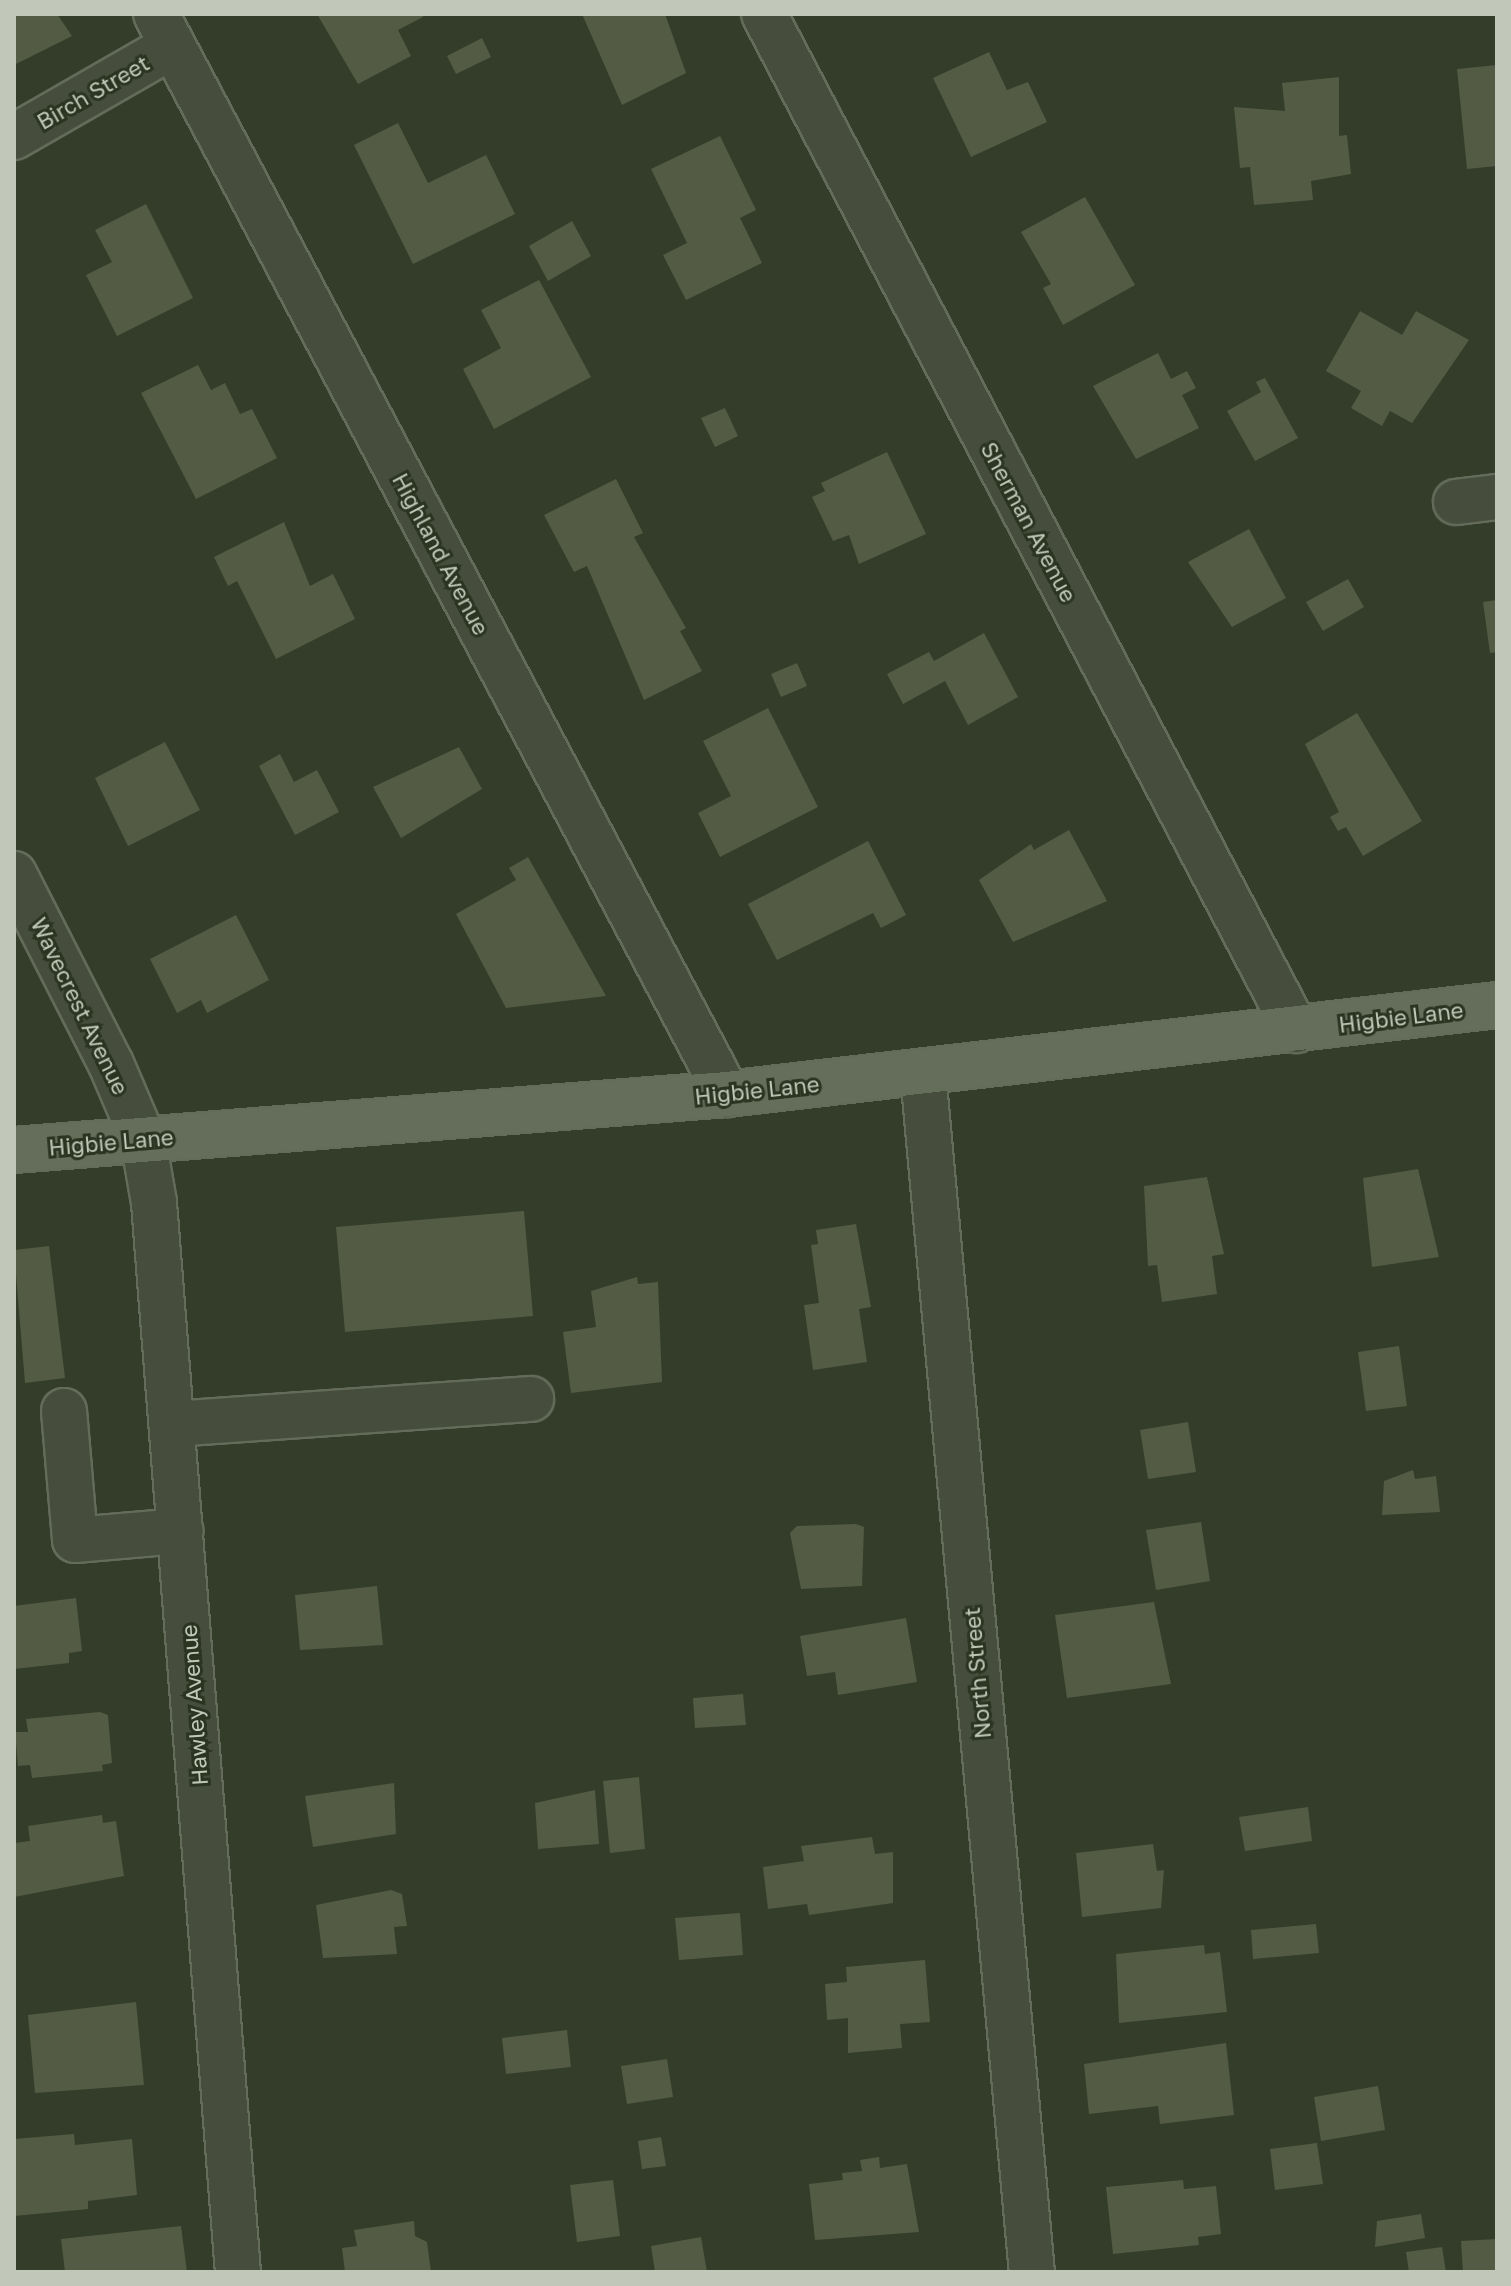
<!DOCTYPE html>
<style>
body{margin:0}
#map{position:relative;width:1511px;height:2286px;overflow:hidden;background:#343d29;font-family:"Golos Text",sans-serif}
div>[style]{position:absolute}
.building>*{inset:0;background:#535b45}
.roads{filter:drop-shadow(2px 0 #646b5a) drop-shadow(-2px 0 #646b5a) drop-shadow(0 2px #646b5a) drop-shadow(0 -2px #646b5a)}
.minor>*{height:44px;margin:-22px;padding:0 22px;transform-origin:22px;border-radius:22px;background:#464d3c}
.major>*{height:44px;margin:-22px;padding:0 22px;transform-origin:22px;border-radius:22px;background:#656d5b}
span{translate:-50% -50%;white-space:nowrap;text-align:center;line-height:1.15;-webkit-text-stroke:6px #2b3321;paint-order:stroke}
.street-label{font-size:22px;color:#c1c8b9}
.frame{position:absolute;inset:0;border:16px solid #c1c8b9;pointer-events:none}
</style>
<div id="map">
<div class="building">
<div style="clip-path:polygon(14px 14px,57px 14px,72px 36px,14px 65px)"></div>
<div style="clip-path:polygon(317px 14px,422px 14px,423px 17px,398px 30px,411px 56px,358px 84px)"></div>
<div style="clip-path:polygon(582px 14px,665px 14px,686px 73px,622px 105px)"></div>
<div style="clip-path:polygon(482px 38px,491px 57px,456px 74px,447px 56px)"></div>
<div style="clip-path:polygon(989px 52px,1007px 90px,1028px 82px,1047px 122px,971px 157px,933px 78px)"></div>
<div style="clip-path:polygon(1497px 65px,1497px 166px,1467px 169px,1457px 69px)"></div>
<div style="clip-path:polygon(1339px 77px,1339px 136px,1347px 135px,1351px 174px,1311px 181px,1313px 200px,1254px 205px,1250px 167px,1240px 168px,1234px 107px,1285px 111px,1282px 83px)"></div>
<div style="clip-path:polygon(398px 123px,428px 183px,486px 155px,515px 214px,413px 264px,354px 145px)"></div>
<div style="clip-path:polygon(720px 136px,756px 210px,740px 218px,762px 263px,686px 300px,663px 255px,687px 243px,651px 169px)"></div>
<div style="clip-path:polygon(1085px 197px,1135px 285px,1063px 325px,1043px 288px,1051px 284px,1021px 232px)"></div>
<div style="clip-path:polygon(146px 204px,193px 298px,117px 336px,86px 275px,112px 262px,95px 230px)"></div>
<div style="clip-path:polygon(572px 221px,591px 256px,548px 281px,529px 246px)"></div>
<div style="clip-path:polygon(539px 280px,591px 377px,494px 429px,463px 369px,501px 348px,481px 310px)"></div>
<div style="clip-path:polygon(1360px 311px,1402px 335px,1416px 311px,1469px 340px,1412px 423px,1390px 411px,1382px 426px,1351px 408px,1361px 391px,1326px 371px)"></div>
<div style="clip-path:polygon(1158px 353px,1171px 379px,1187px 371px,1196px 388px,1182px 395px,1199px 428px,1136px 459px,1093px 386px)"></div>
<div style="clip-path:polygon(198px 365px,211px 390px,225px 383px,240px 414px,252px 409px,277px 458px,196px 499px,141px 393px)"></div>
<div style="clip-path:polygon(1265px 378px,1298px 438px,1255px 461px,1227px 411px,1261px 392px,1256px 382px)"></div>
<div style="clip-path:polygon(725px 408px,738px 436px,715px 447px,701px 418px)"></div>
<div style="clip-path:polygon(887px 452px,926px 534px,859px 564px,849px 535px,833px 541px,812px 497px,825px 491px,821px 483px)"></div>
<div style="clip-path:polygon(616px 479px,643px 533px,634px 537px,686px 628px,680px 631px,702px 671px,644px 700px,587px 566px,574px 572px,544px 515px)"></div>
<div style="clip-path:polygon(284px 522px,310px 586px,333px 574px,355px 619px,276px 659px,237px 581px,228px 586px,214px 557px)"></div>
<div style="clip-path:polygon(1249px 529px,1286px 598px,1232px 627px,1188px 562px)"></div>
<div style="clip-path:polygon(1348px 579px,1364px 607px,1323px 631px,1306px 602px)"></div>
<div style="clip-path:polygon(1497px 600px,1497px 652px,1490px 653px,1483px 602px)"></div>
<div style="clip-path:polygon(984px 633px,1018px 697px,968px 725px,945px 681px,903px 704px,887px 674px,929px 652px,934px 661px)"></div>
<div style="clip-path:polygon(797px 663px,807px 686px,781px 697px,771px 674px)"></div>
<div style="clip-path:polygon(768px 708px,818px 807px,720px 857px,698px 813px,731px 796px,703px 741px)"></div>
<div style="clip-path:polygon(1357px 713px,1422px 821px,1363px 856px,1346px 827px,1338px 831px,1330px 817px,1339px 812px,1305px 744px)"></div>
<div style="clip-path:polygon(165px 742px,200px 810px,128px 846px,95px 778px)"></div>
<div style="clip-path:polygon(459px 747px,482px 789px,401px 838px,373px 787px)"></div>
<div style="clip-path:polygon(280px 754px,294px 782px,317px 770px,339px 812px,295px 835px,259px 766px)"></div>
<div style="clip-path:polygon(1069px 830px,1107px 901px,1013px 942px,979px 880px,1031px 844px,1034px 850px)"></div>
<div style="clip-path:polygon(868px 841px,906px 915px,881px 928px,873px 913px,777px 960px,748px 904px)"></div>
<div style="clip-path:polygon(528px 857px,606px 996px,506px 1008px,456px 914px,516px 880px,509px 868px)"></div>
<div style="clip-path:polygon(236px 915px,269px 980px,207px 1013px,201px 1000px,177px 1013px,150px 959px)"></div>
<div style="clip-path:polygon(1418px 1169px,1439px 1257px,1372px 1267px,1363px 1178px)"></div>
<div style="clip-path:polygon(1207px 1177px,1224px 1254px,1212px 1256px,1217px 1294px,1162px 1302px,1157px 1265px,1148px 1266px,1144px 1186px)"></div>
<div style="clip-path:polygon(524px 1211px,533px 1316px,345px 1332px,336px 1227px)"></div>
<div style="clip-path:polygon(856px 1224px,871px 1307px,859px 1309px,867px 1362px,813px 1370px,804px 1305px,819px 1303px,811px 1245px,818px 1244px,816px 1230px)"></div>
<div style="clip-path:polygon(49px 1246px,65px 1378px,25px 1383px,14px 1250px)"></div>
<div style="clip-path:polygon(637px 1277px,638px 1284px,658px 1282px,662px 1382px,571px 1393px,563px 1332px,596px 1327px,591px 1291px)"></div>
<div style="clip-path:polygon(1399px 1346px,1407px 1406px,1366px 1411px,1358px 1352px)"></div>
<div style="clip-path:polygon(1188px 1422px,1196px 1472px,1148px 1479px,1140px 1430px)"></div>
<div style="clip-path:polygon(1413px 1470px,1415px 1479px,1436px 1476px,1440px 1512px,1382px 1515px,1384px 1481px)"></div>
<div style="clip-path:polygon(1201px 1522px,1210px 1581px,1156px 1590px,1146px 1530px)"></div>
<div style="clip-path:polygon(856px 1524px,864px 1527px,862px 1586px,801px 1589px,790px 1533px,797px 1526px)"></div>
<div style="clip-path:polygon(377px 1586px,383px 1645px,300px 1650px,295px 1595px)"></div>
<div style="clip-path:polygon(76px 1598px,82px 1651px,69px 1653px,69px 1663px,14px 1669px,14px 1606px)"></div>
<div style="clip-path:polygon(1154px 1602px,1171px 1684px,1067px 1698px,1055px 1615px)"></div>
<div style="clip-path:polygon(906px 1618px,917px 1682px,838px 1695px,835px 1672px,807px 1676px,800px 1636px)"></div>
<div style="clip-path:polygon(743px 1694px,746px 1725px,695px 1728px,693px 1698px)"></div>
<div style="clip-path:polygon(100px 1712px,108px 1715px,112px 1763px,102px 1765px,103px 1771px,32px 1778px,30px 1765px,18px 1766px,15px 1732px,28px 1732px,26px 1719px)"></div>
<div style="clip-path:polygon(639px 1777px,645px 1849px,610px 1853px,603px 1781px)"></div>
<div style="clip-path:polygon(394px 1783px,396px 1834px,313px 1847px,305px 1796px)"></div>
<div style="clip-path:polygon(595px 1790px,599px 1844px,538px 1849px,535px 1803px)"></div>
<div style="clip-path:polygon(1308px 1807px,1312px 1841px,1245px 1851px,1239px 1817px)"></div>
<div style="clip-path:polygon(102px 1815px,103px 1823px,116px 1821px,124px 1876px,14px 1897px,14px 1843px,30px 1841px,28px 1826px)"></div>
<div style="clip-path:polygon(872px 1837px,875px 1854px,893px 1852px,893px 1903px,809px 1915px,807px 1904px,768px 1909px,763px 1867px,804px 1861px,801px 1846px)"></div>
<div style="clip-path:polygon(1153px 1844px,1157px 1871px,1164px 1870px,1161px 1908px,1082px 1917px,1076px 1853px)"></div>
<div style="clip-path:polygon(391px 1890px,402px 1894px,407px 1926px,394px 1927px,397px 1954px,323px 1958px,316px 1905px)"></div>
<div style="clip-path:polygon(740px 1913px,743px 1955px,679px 1960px,675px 1918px)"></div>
<div style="clip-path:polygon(1316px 1924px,1319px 1953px,1253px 1959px,1251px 1930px)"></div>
<div style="clip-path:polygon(1204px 1945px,1205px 1954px,1220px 1952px,1227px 2012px,1119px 2023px,1116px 1954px)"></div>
<div style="clip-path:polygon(925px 1960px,930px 2022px,900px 2024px,902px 2048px,848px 2053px,848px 2018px,827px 2020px,825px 1984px,847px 1982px,846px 1967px)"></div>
<div style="clip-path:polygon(136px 2002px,144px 2085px,35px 2093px,28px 2015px)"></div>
<div style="clip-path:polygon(567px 2030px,571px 2067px,506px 2074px,502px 2038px)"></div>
<div style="clip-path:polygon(1226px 2043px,1234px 2115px,1160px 2124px,1158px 2106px,1089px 2114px,1084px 2064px)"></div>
<div style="clip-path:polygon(667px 2059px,673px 2097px,627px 2104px,621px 2066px)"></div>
<div style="clip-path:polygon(1378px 2086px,1385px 2130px,1321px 2141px,1314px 2097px)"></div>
<div style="clip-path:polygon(74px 2134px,75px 2145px,132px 2139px,137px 2195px,88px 2201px,88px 2209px,14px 2216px,14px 2139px)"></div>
<div style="clip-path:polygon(661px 2137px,666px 2166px,642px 2169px,638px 2141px)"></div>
<div style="clip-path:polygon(1317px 2143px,1323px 2184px,1275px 2190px,1270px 2149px)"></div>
<div style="clip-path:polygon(879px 2157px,880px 2168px,907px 2164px,919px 2232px,815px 2240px,809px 2184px,843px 2180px,842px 2173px,862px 2171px,860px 2160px)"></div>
<div style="clip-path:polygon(613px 2180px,620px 2236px,577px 2242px,570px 2185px)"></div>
<div style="clip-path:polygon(1183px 2180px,1184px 2189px,1216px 2186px,1221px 2234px,1198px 2237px,1199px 2245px,1113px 2254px,1106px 2187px)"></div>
<div style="clip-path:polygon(1421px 2214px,1425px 2238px,1375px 2247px,1377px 2221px)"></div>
<div style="clip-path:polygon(414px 2221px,415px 2236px,427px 2242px,431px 2272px,345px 2272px,342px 2248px,357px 2246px,354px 2230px)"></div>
<div style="clip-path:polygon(181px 2226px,187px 2272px,65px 2272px,61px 2239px)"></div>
<div style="clip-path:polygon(701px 2237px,707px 2272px,655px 2272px,651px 2246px)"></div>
<div style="clip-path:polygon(1497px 2239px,1497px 2272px,1463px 2272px,1461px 2241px)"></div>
<div style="clip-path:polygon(1442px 2247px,1446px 2272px,1409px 2272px,1406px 2252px)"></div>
</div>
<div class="roads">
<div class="minor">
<div style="left:156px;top:14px;width:1222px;rotate:62.13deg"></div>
<div style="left:764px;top:14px;width:1147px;rotate:62.36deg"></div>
<div style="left:14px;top:137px;width:182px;rotate:-29.9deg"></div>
<div style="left:1456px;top:502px;width:41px;rotate:-7deg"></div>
<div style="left:14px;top:874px;width:213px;rotate:63deg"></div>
<div style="left:111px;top:1064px;width:82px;rotate:66.9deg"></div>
<div style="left:143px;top:1139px;width:65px;rotate:80.2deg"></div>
<div style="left:154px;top:1203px;width:1072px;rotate:85.51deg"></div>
<div style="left:923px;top:1073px;width:1204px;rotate:84.81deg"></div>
<div style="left:64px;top:1411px;width:129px;rotate:85.1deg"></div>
<div style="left:75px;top:1540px;width:106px;rotate:-4.9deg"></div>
<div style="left:173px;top:1424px;width:359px;rotate:-4deg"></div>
</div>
<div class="major">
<div style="left:14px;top:1150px;width:715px;rotate:-4.49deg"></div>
<div style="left:727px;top:1094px;width:775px;rotate:-6.59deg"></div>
</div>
</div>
<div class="street-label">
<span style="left:93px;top:92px;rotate:-30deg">Birch Street</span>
<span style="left:1029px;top:522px;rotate:62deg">Sherman Avenue</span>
<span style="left:441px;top:554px;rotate:62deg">Highland Avenue</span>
<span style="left:80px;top:1006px;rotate:64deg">Wavecrest Avenue</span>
<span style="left:1401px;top:1017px;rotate:-7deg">Higbie Lane</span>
<span style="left:757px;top:1090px;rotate:-6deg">Higbie Lane</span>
<span style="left:111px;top:1142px;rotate:-5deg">Higbie Lane</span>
<span style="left:977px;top:1673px;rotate:-95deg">North Street</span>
<span style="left:194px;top:1705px;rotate:-94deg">Hawley Avenue</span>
</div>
<div class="frame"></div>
</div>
